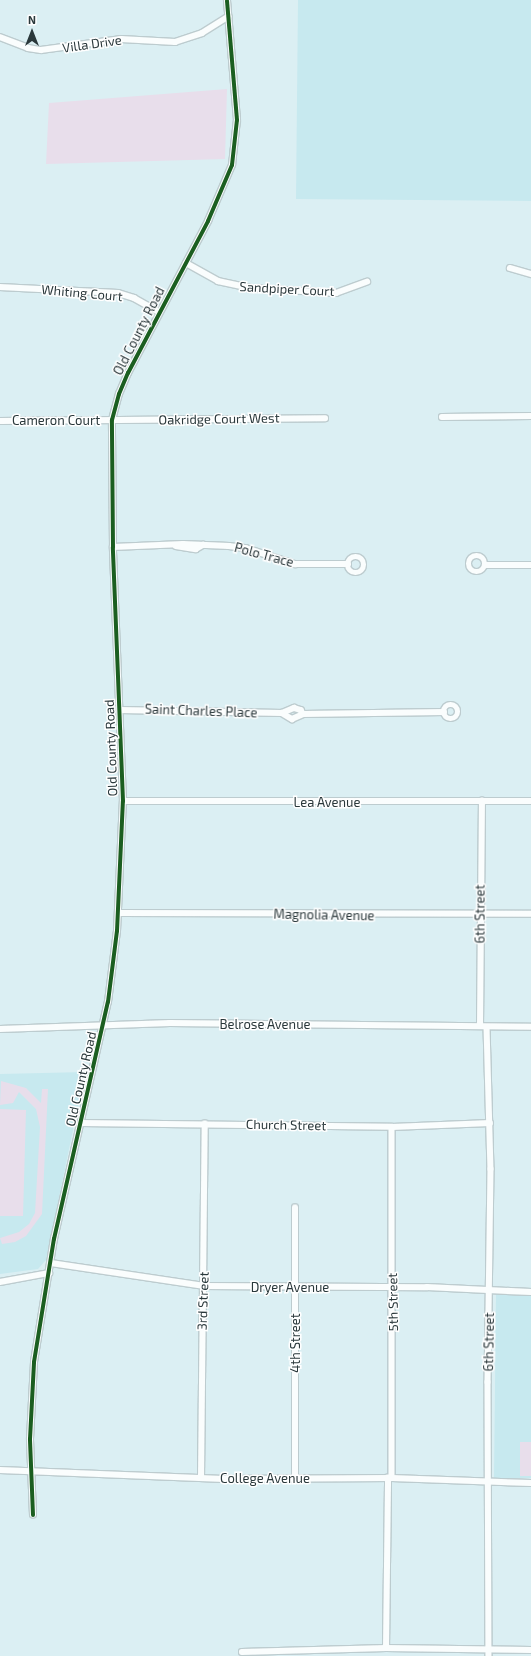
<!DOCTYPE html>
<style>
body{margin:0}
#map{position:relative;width:531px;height:1656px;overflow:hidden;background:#dbeff3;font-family:"Exo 2",sans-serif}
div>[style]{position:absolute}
.built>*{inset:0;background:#c7e9ef}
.green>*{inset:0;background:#e8deeb}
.roads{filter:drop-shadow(1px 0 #bdcccf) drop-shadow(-1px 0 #bdcccf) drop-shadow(0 1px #bdcccf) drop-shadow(0 -1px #bdcccf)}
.street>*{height:5.5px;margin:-2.75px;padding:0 2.75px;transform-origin:2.75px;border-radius:2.75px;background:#fafdfd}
.street>.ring{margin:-2.75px;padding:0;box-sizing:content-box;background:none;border:5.5px solid #fafdfd;border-radius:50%}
.cycleway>*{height:4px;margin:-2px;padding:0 2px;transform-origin:2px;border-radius:2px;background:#1b5e20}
span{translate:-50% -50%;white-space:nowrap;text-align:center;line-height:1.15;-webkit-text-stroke:3px #fff;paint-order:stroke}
.street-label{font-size:13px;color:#2a383b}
.north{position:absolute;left:12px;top:12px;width:40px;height:40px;-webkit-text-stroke:3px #fff;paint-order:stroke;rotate:0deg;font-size:11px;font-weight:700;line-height:16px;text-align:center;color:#2a383b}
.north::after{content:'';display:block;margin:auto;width:14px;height:18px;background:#2a383b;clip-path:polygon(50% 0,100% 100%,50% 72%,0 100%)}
</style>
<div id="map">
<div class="built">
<div style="clip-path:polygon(298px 0,531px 0,531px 201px,296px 199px)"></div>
<div style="clip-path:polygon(85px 1072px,46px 1260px,38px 1269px,0 1274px,0 1074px)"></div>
<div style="clip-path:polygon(496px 1294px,531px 1295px,531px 1478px,494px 1478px)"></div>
</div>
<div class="green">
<div style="clip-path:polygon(227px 89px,225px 159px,46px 164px,49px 103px)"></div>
<div style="clip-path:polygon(1px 1081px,26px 1088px,41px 1103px,42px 1089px,48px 1089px,42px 1214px,26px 1236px,15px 1242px,2px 1244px,0 1238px,19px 1232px,29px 1224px,35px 1213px,40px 1127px,36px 1109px,19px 1092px,13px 1103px,0 1105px)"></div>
<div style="clip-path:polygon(0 1109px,26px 1110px,23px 1216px,0 1216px)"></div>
<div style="clip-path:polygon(520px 1442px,531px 1442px,531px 1476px,520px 1476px)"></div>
</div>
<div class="roads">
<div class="street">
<div style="left:0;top:37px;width:30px;rotate:21deg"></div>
<div style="left:28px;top:48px;width:13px;rotate:9deg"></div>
<div style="left:41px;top:50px;width:81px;rotate:-7.8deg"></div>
<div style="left:121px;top:39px;width:54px;rotate:3.2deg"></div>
<div style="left:175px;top:42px;width:28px;rotate:-18deg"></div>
<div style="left:202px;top:33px;width:31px;rotate:-32deg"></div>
<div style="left:186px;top:263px;width:37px;rotate:29deg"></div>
<div style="left:218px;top:281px;width:33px;rotate:12deg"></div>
<div style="left:250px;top:288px;width:86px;rotate:3.3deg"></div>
<div style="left:336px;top:293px;width:33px;rotate:-20deg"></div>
<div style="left:510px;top:268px;width:22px;rotate:16deg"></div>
<div style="left:0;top:287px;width:118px;rotate:2.9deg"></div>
<div style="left:118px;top:293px;width:17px;rotate:17deg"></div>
<div style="left:134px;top:298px;width:29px;rotate:29deg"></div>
<div style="left:442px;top:417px;width:89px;rotate:-0.6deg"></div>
<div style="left:0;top:421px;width:325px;rotate:-0.5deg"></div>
<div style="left:176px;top:546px;width:20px;rotate:9deg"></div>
<div style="left:196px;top:549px;width:8px;rotate:-30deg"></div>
<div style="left:113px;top:547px;width:70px;rotate:-2.5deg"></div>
<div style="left:183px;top:544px;width:46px;rotate:2.5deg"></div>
<div style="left:229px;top:546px;width:17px;rotate:7deg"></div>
<div style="left:246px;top:548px;width:52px;rotate:18.1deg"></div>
<div style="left:295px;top:564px;width:53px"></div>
<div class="ring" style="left:469px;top:556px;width:10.5px;height:10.5px"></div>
<div class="ring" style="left:348px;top:557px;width:10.5px;height:10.5px"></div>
<div style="left:485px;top:565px;width:46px"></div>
<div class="ring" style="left:444px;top:705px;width:8.5px;height:8.5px"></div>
<div style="left:120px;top:710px;width:162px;rotate:1.1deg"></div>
<div style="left:282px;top:713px;width:12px;rotate:31deg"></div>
<div style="left:292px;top:719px;width:12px;rotate:-24deg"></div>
<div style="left:303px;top:714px;width:141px;rotate:-0.8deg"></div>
<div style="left:282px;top:713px;width:13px;rotate:-23deg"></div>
<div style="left:294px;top:708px;width:7px;rotate:16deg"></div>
<div style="left:301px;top:710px;width:4px;rotate:63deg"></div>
<div style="left:123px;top:801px;width:408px"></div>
<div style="left:118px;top:913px;width:413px;rotate:0.1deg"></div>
<div style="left:480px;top:1026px;width:225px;rotate:-89.5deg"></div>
<div style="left:487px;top:1027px;width:142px;rotate:88.4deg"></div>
<div style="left:491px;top:1169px;width:213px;rotate:90.8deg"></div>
<div style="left:488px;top:1382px;width:274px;rotate:89.8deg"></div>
<div style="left:0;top:1029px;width:170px;rotate:-2deg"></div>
<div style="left:170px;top:1023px;width:361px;rotate:0.6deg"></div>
<div style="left:81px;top:1123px;width:311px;rotate:0.7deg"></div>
<div style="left:392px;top:1127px;width:98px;rotate:-2.3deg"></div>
<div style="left:392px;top:1127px;width:351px;rotate:90deg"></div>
<div style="left:51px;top:1263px;width:155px;rotate:8.5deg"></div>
<div style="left:204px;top:1286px;width:223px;rotate:0.3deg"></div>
<div style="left:427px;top:1287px;width:104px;rotate:2.8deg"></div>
<div style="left:0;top:1282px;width:50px;rotate:-10.4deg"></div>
<div style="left:0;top:1470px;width:224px;rotate:2.3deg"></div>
<div style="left:224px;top:1479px;width:168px;rotate:-0.3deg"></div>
<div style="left:392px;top:1478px;width:139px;rotate:2.1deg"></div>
<div style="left:201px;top:1478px;width:354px;rotate:-89.4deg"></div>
<div style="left:295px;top:1479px;width:271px;rotate:-90deg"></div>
<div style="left:33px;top:1515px;width:76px;rotate:-92.3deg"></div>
<div style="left:30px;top:1439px;width:77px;rotate:-87deg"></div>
<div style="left:34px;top:1362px;width:125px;rotate:-80.8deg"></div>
<div style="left:54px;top:1239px;width:243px;rotate:-77.2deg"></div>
<div style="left:108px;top:1002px;width:72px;rotate:-82.8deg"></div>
<div style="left:117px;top:931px;width:130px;rotate:-87.4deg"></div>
<div style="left:123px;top:801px;width:254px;rotate:-92.3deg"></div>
<div style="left:113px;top:547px;width:127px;rotate:-90.5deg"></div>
<div style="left:112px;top:420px;width:27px;rotate:-75deg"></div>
<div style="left:119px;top:394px;width:23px;rotate:-67deg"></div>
<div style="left:128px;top:373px;width:172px;rotate:-62.2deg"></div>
<div style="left:208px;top:221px;width:61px;rotate:-66.8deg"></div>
<div style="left:232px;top:165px;width:45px;rotate:-83.7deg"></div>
<div style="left:237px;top:120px;width:120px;rotate:-94.8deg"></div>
<div style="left:386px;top:1648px;width:170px;rotate:-89.3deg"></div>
<div style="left:242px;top:1652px;width:144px;rotate:-1.6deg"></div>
<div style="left:386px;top:1648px;width:145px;rotate:0.8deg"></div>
</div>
</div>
<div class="cycleway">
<div style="left:33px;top:1515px;width:76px;rotate:-92.3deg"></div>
<div style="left:30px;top:1439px;width:77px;rotate:-87deg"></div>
<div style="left:34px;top:1362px;width:125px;rotate:-80.8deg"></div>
<div style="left:54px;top:1239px;width:243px;rotate:-77.2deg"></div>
<div style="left:108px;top:1002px;width:72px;rotate:-82.8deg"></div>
<div style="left:117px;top:931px;width:130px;rotate:-87.4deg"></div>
<div style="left:123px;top:801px;width:254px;rotate:-92.3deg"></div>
<div style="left:113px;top:547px;width:127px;rotate:-90.5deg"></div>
<div style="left:112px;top:420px;width:27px;rotate:-75deg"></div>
<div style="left:119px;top:394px;width:23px;rotate:-67deg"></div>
<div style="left:128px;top:373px;width:172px;rotate:-62.2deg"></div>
<div style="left:208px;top:221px;width:61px;rotate:-66.8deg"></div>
<div style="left:232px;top:165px;width:45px;rotate:-83.7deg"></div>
<div style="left:237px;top:120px;width:120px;rotate:-94.8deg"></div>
</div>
<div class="street-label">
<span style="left:92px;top:44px;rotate:-8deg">Villa Drive</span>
<span style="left:287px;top:289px;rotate:3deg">Sandpiper Court</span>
<span style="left:82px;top:293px;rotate:5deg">Whiting Court</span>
<span style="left:139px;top:331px;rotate:-63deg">Old County Road</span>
<span style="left:219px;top:419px;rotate:-1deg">Oakridge Court West</span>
<span style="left:56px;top:420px">Cameron Court</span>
<span style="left:264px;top:555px;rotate:15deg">Polo Trace</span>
<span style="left:201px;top:711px;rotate:2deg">Saint Charles Place</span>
<span style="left:111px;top:748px;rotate:-92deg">Old County Road</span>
<span style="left:327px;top:802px">Lea Avenue</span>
<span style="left:480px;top:914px;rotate:-90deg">6th Street</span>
<span style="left:324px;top:915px;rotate:1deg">Magnolia Avenue</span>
<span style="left:265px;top:1024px">Belrose Avenue</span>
<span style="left:81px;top:1079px;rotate:-77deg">Old County Road</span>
<span style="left:286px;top:1125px;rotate:1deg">Church Street</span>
<span style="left:290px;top:1287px">Dryer Avenue</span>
<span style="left:203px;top:1301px;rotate:-88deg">3rd Street</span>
<span style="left:393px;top:1302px;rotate:-91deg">5th Street</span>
<span style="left:489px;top:1342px;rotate:-89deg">6th Street</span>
<span style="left:295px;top:1343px;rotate:-90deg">4th Street</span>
<span style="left:265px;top:1478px">College Avenue</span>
</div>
<div class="north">N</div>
</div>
